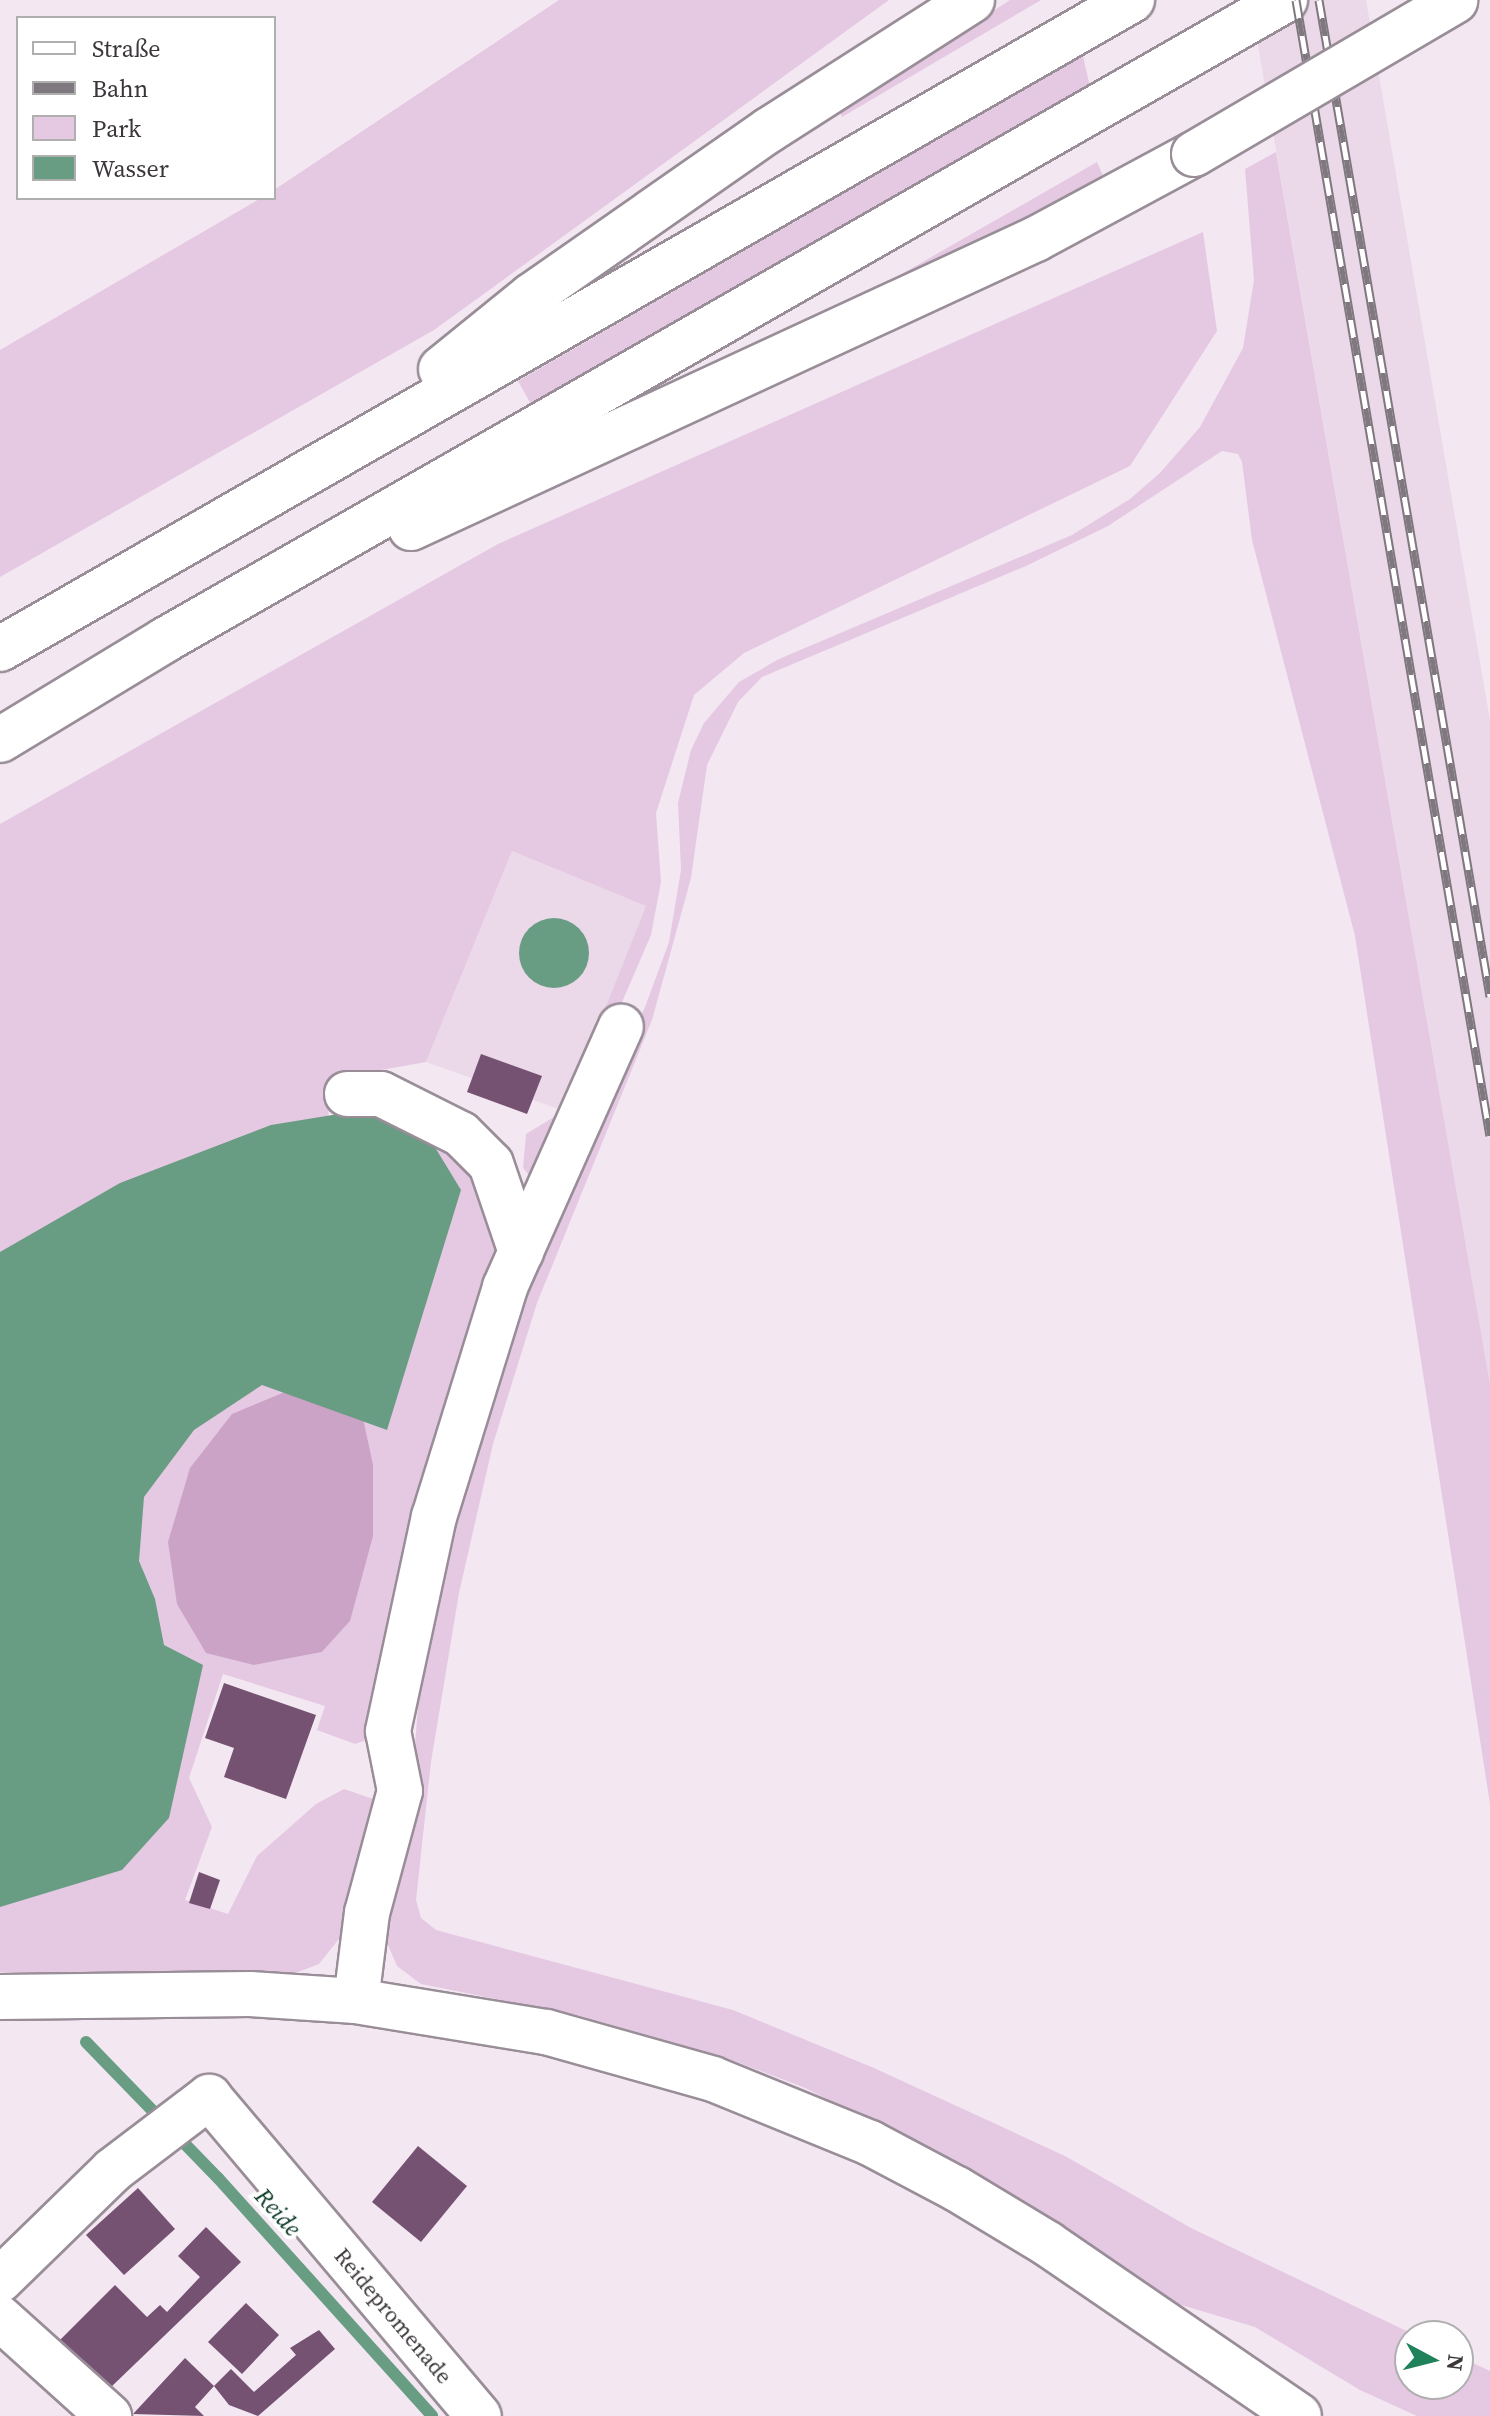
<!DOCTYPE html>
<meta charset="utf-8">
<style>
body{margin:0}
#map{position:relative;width:1490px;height:2416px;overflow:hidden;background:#f3e7f2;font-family:"Source Serif 4",serif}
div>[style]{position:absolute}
.built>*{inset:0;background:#ebd9e9}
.green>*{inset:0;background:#e5c8e2}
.forest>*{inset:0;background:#cba3c7}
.water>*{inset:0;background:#699d83}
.round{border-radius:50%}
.stream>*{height:12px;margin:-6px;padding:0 6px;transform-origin:6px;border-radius:6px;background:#699d83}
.building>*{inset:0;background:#755172}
.roads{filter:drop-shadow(2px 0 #998e98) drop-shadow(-2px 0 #998e98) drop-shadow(0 2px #998e98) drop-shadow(0 -2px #998e98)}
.minor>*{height:44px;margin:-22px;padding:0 22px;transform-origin:22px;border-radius:22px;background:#fff}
.major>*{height:44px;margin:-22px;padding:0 22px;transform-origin:22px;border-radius:22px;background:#fff}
.highway>*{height:44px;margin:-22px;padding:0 22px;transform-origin:22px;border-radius:22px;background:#fff}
.rail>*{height:9px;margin-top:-4.5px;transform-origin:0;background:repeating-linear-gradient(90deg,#fff 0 18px,#7f787f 0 36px);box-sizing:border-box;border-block:2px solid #7f787f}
.bridges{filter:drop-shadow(2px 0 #998e98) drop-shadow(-2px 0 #998e98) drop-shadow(0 2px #998e98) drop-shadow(0 -2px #998e98)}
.highway-bridge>*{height:44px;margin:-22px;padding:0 22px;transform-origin:22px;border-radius:22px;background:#fff}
span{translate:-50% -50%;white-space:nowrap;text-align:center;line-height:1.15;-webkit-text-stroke:8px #fff;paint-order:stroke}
.street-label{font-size:22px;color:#3a363a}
.water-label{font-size:24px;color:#083624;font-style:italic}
.legend{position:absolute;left:16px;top:16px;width:260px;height:184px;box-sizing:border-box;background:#fff;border:2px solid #b0afb0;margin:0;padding:10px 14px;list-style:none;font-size:24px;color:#3a363a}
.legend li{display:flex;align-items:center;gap:16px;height:40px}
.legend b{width:40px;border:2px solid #b0afb0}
.north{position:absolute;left:1394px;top:2320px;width:80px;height:80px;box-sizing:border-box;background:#fff;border:2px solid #b0afb0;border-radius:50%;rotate:97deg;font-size:22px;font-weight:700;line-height:32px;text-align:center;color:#3a363a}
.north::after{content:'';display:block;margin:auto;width:28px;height:36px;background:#1f825b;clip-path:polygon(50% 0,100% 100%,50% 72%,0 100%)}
</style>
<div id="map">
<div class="built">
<div style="clip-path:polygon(1250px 0,1366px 0,1490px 720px,1490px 1384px)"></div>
<div style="clip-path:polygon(512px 851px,646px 906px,564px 1111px,426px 1062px)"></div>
</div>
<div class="green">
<div style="clip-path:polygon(559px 0,889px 0,434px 330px,0 577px,0 350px,261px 198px,274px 198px,274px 190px)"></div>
<div style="clip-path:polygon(1010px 0,1041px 0,842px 117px,839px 111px)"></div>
<div style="clip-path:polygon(1083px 56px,1090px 87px,532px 406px,518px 381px)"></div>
<div style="clip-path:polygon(1276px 152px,1490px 1384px,1490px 1804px,1355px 936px,1252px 540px,1242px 462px,1238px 454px,1222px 451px,1108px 526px,1026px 566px,762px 677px,738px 702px,707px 765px,691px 878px,652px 1020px,537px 1303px,493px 1444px,459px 1593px,431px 1762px,416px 1900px,421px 1918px,436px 1930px,733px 2010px,874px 2068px,1065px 2156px,1191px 2228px,1417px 2336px,1410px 2336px,1410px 2384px,1458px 2384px,1458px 2356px,1490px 2371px,1490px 2416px,1417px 2416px,1360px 2390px,1255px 2327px,1168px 2301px,984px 2177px,803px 2087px,721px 2056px,577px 2015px,421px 1984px,397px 1966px,385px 1938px,413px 1771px,422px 1655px,437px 1574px,529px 1265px,645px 1007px,669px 942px,681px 870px,678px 803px,691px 750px,704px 723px,739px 682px,779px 659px,1072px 535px,1130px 499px,1160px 473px,1200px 427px,1243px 348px,1254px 280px,1245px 169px)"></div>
<div style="clip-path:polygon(1097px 162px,1104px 178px,899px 289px,893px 279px)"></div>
<div style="clip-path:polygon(1203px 232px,1217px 331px,1130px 466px,744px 653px,694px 695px,656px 813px,661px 882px,651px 935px,556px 1155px,535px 1182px,523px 1168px,526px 1134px,564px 1111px,646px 906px,512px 851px,426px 1062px,330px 1079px,328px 1128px,0 1263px,0 824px,498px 544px)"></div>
<div style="clip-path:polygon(369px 1106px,418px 1119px,487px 1176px,502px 1269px,372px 1738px,355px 1744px,317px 1730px,325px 1706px,223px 1674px,189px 1778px,212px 1827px,185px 1900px,228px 1914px,257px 1856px,316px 1804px,344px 1789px,379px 1801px,346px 1930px,319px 1964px,293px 1974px,0 1972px,0 1890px,144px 1603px,131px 1535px,143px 1473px,195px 1402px,254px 1378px,297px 1387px,254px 1665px,322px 1652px,350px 1621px,361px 1409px,365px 1123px)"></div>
</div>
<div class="forest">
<div style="clip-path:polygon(297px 1387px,361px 1409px,373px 1465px,373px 1536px,350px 1621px,322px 1652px,254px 1665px,206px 1653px,177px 1604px,168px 1542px,190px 1468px,232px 1414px)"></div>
</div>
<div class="water">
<div class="round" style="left:519px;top:918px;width:70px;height:70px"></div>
<div style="clip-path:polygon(357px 1111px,430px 1139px,461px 1190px,387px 1430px,262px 1385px,194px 1430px,144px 1497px,139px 1561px,155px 1599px,164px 1645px,203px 1665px,169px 1818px,122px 1870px,0 1907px,0 1252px,120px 1183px,271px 1125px)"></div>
</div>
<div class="stream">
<div style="left:86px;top:2042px;width:190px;rotate:45.9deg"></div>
<div style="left:218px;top:2178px;width:320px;rotate:48deg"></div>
</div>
<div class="building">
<div style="clip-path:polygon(481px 1054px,542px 1076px,527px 1114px,467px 1092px)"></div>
<div style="clip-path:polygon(224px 1683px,316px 1715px,286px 1799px,224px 1777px,234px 1748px,205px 1738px)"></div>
<div style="clip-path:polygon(199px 1872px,220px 1880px,210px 1909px,189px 1903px)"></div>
<div style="clip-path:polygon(418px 2146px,467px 2186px,421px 2242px,372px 2202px)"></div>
<div style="clip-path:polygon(138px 2188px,175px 2229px,124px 2275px,86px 2235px)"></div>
<div style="clip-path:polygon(206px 2227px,241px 2262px,110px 2388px,60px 2340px,115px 2285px,147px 2317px,160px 2305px,167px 2312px,200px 2277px,178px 2256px)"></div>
<div style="clip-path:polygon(246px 2303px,279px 2335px,242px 2374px,208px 2342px)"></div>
<div style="clip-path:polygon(319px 2330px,335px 2349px,258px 2416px,229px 2405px,214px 2386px,195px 2407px,204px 2416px,133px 2414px,185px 2358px,214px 2386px,231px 2369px,254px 2392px,296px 2355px,290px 2348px)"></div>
</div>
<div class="roads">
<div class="minor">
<div style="left:347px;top:1094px;width:34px"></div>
<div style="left:381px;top:1094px;width:89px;rotate:26.6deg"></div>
<div style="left:461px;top:1134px;width:42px;rotate:45deg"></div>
<div style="left:491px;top:1164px;width:93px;rotate:71.2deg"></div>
<div style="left:356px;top:2001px;width:89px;rotate:-82.9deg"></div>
<div style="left:367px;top:1913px;width:126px;rotate:-74.9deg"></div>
<div style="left:400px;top:1791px;width:61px;rotate:-101.3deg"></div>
<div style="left:388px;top:1731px;width:219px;rotate:-77.9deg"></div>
<div style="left:434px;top:1517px;width:241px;rotate:-72.8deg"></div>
<div style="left:505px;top:1287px;width:285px;rotate:-66deg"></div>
<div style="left:0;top:2280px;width:158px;rotate:-44.2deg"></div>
<div style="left:113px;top:2170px;width:121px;rotate:-37.2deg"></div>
<div style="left:209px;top:2097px;width:418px;rotate:49.8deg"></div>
<div style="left:0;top:2318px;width:147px;rotate:42deg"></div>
</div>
<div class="major">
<div style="left:0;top:1997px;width:250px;rotate:-0.7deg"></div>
<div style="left:250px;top:1994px;width:106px;rotate:3.8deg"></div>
<div style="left:356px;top:2001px;width:193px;rotate:9.3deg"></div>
<div style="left:546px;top:2032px;width:173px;rotate:15.7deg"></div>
<div style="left:713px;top:2079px;width:170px;rotate:22.2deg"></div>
<div style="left:870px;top:2143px;width:98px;rotate:27.9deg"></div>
<div style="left:957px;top:2189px;width:106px;rotate:31.1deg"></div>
<div style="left:1048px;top:2244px;width:304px;rotate:34.4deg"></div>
</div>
<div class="highway">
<div style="left:441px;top:369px;width:116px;rotate:-39deg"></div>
<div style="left:531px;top:296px;width:290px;rotate:-34.9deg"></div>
<div style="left:769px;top:130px;width:241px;rotate:-32.6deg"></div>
<div style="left:411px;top:528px;width:689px;rotate:-24.82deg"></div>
<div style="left:1036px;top:239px;width:179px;rotate:-28.3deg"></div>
<div style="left:0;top:649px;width:1305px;rotate:-29.83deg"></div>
<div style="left:0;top:740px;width:193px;rotate:-31.2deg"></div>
<div style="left:165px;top:640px;width:1290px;rotate:-29.74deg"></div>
</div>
</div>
<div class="rail">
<div style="left:1296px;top:0;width:1152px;rotate:80.31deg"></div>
<div style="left:1319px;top:0;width:1011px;rotate:80.26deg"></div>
</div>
<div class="bridges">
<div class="highway-bridge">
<div style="left:1194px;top:154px;width:303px;rotate:-30.4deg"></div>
</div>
</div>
<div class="street-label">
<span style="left:393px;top:2316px;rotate:50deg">Reidepromenade</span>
</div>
<div class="water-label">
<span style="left:278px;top:2212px;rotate:48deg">Reide</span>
</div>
<ul class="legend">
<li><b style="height:10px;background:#fff"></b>Straße</li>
<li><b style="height:10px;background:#7f787f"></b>Bahn</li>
<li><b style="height:22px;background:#e5c8e2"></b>Park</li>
<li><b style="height:22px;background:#699d83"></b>Wasser</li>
</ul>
<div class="north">N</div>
</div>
